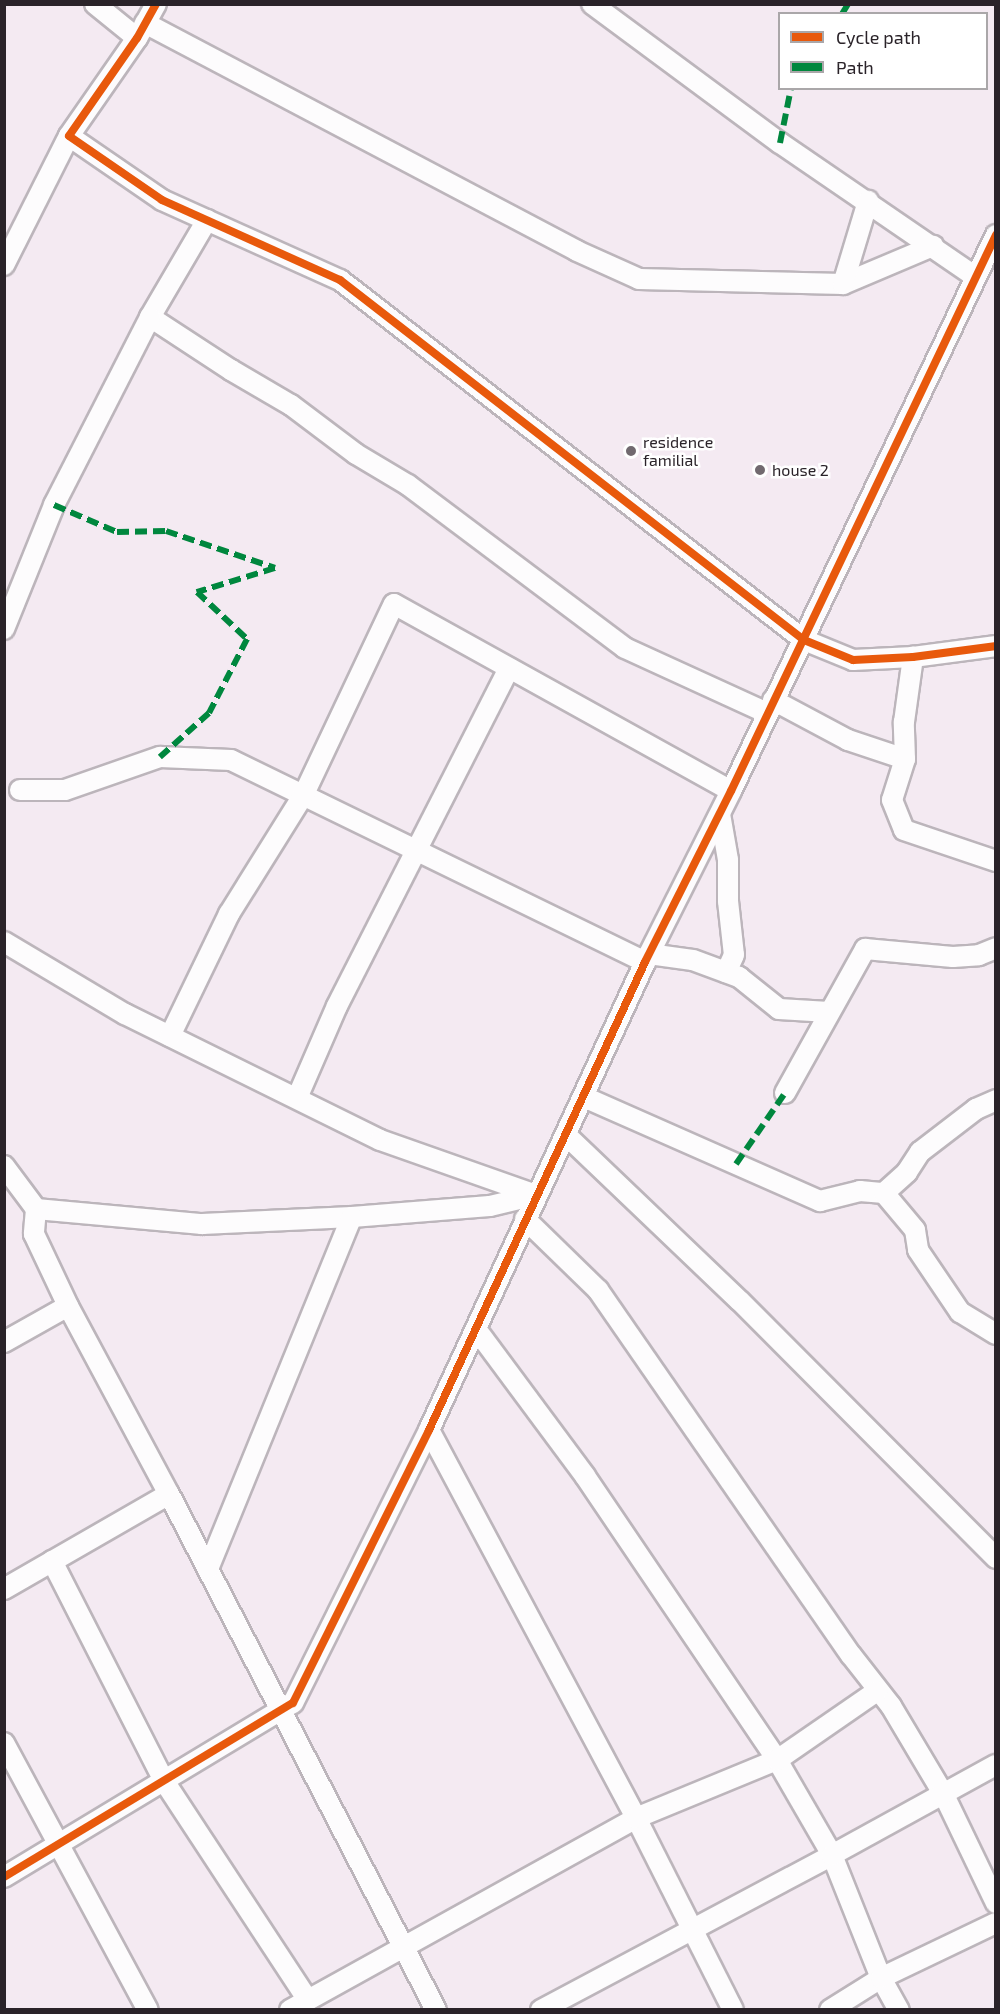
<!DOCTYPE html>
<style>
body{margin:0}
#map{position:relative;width:1000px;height:2014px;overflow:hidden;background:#f4eaf2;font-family:"Exo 2",sans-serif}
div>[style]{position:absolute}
.roads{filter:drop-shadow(2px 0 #bcb5bb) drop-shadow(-2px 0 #bcb5bb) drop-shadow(0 2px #bcb5bb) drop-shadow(0 -2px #bcb5bb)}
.minor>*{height:20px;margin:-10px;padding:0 10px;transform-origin:10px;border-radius:10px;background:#fdfcfd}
.quiet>*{height:6px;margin-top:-3px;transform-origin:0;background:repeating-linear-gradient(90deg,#00873e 0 12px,transparent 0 18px)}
.cycleway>*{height:8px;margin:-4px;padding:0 4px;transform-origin:4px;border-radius:4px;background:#e8590c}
.dots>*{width:16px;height:16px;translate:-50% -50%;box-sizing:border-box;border:3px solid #fff;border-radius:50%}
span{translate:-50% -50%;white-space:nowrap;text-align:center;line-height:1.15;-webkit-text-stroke:5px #fff;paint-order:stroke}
.poi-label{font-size:16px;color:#2a2329}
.left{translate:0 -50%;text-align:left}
.frame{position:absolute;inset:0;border:6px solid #2a2329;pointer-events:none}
.legend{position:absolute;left:778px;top:12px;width:210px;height:78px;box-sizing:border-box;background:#fff;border:2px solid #aaa7a9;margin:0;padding:8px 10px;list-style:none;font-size:18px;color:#2a2329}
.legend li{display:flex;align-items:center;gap:12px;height:30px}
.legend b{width:30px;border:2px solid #aaa7a9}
</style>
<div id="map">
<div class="roads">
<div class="minor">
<div style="left:95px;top:4px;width:54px;rotate:39deg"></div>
<div style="left:156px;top:4px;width:39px;rotate:119deg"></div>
<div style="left:137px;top:38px;width:119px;rotate:124.8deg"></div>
<div style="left:69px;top:136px;width:113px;rotate:34.5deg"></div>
<div style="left:162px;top:200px;width:195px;rotate:24.2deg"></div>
<div style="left:340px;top:280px;width:587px;rotate:37.81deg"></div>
<div style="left:804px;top:640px;width:53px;rotate:22.2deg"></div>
<div style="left:853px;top:660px;width:60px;rotate:-2.9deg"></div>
<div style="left:913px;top:657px;width:84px;rotate:-7.5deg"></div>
<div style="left:592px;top:4px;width:234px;rotate:36.5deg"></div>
<div style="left:780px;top:143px;width:237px;rotate:34.4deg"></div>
<div style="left:145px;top:23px;width:488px;rotate:27.8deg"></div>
<div style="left:577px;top:251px;width:68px;rotate:24.3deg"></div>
<div style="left:639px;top:279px;width:204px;rotate:1.4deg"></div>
<div style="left:843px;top:284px;width:98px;rotate:-22.9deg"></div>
<div style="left:207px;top:220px;width:113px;rotate:120.4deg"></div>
<div style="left:150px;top:317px;width:97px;rotate:33.2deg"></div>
<div style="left:231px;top:370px;width:69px;rotate:30.3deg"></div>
<div style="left:291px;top:405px;width:81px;rotate:37deg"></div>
<div style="left:356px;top:454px;width:61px;rotate:30.8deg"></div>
<div style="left:408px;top:485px;width:271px;rotate:36.9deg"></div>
<div style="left:625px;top:648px;width:156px;rotate:24.6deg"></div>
<div style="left:4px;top:265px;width:144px;rotate:-63.3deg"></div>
<div style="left:843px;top:284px;width:87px;rotate:-73.2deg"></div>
<div style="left:4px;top:629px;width:134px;rotate:-68deg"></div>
<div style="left:54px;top:505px;width:211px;rotate:-62.9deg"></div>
<div style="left:773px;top:700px;width:85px;rotate:28.1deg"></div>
<div style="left:848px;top:740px;width:60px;rotate:18.4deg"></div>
<div style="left:905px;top:759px;width:43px;rotate:107.6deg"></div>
<div style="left:892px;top:800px;width:32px;rotate:68deg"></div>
<div style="left:904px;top:830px;width:97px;rotate:18.6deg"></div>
<div style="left:905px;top:759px;width:37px;rotate:-92deg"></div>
<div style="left:904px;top:722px;width:66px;rotate:-82.1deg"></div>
<div style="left:20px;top:790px;width:45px"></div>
<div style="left:65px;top:790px;width:101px;rotate:-19.2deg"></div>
<div style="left:160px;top:757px;width:71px;rotate:2.4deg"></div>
<div style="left:231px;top:760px;width:461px;rotate:26deg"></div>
<div style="left:720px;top:814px;width:47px;rotate:80.1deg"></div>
<div style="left:728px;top:860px;width:41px;rotate:90deg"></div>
<div style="left:728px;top:901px;width:54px;rotate:83.7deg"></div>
<div style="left:734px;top:955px;width:19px;rotate:115deg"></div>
<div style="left:4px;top:942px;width:141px;rotate:30.8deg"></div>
<div style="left:125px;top:1014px;width:284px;rotate:26.3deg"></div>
<div style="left:380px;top:1140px;width:165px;rotate:19.4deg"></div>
<div style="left:649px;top:954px;width:44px;rotate:7.8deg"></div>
<div style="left:693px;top:960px;width:49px;rotate:20.3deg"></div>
<div style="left:739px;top:977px;width:51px;rotate:38.7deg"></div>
<div style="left:779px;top:1009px;width:50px;rotate:3.4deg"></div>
<div style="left:170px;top:1036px;width:136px;rotate:-64.2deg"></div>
<div style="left:229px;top:914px;width:142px;rotate:-58deg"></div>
<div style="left:304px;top:794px;width:210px;rotate:-64.7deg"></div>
<div style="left:394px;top:604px;width:385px;rotate:29deg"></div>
<div style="left:785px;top:1093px;width:165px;rotate:-60.9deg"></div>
<div style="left:865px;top:949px;width:88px;rotate:5.2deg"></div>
<div style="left:953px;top:957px;width:26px;rotate:-4deg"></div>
<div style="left:979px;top:955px;width:18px;rotate:-22deg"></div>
<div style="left:584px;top:1097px;width:258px;rotate:23.8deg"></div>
<div style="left:820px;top:1201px;width:41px;rotate:-14deg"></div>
<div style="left:860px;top:1191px;width:24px;rotate:5deg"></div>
<div style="left:884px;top:1193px;width:48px;rotate:50deg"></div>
<div style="left:915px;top:1230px;width:20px;rotate:81deg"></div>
<div style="left:918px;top:1250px;width:75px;rotate:55.9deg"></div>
<div style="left:960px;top:1312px;width:42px;rotate:31.4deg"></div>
<div style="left:297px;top:1098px;width:100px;rotate:-66.5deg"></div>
<div style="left:337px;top:1006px;width:379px;rotate:-63deg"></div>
<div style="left:566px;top:1135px;width:240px;rotate:43.7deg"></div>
<div style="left:740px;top:1301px;width:363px;rotate:45.1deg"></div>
<div style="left:4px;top:1166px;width:54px;rotate:53.3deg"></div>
<div style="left:36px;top:1209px;width:25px;rotate:95deg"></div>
<div style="left:34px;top:1234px;width:80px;rotate:64.7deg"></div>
<div style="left:68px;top:1306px;width:213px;rotate:61.8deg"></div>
<div style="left:169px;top:1494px;width:581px;rotate:62.64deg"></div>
<div style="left:884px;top:1193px;width:31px;rotate:-42deg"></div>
<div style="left:907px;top:1172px;width:24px;rotate:-57deg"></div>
<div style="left:920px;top:1152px;width:71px;rotate:-37.5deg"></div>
<div style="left:976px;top:1109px;width:22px;rotate:-24deg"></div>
<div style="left:36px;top:1209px;width:167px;rotate:5.2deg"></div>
<div style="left:202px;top:1224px;width:150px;rotate:-2.7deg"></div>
<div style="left:352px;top:1217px;width:138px;rotate:-4.6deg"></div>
<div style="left:490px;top:1206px;width:47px;rotate:-13.4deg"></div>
<div style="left:525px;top:1219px;width:102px;rotate:44.2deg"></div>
<div style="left:598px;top:1290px;width:444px;rotate:55.3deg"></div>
<div style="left:851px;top:1655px;width:65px;rotate:51.9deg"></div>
<div style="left:891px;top:1706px;width:104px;rotate:59.2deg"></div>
<div style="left:944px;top:1795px;width:120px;rotate:64.3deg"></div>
<div style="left:476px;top:1329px;width:183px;rotate:53.4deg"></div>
<div style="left:585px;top:1476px;width:343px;rotate:55.9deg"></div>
<div style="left:777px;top:1760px;width:110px;rotate:59.9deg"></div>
<div style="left:832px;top:1855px;width:132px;rotate:68.3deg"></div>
<div style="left:881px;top:1978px;width:37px;rotate:61deg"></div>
<div style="left:4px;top:1342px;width:73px;rotate:-29.4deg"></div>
<div style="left:429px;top:1430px;width:440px;rotate:61.9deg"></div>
<div style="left:636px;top:1818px;width:215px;rotate:63.2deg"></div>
<div style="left:52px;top:1561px;width:247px;rotate:63deg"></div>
<div style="left:164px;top:1781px;width:262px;rotate:56.7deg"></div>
<div style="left:208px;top:1569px;width:380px;rotate:-67.8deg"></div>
<div style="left:4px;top:1589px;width:190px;rotate:-29.9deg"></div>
<div style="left:4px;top:1743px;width:303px;rotate:61.7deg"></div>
<div style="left:4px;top:1877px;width:337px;rotate:-31.1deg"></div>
<div style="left:293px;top:1703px;width:305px;rotate:-63.5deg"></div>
<div style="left:429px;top:1430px;width:515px;rotate:-65.22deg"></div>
<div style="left:645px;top:962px;width:191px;rotate:-63.3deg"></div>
<div style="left:731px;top:791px;width:616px;rotate:-64.52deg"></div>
<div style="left:290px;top:2010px;width:396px;rotate:-29deg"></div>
<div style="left:636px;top:1818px;width:152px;rotate:-22.4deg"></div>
<div style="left:777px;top:1760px;width:121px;rotate:-34.6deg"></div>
<div style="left:541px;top:2010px;width:330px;rotate:-28deg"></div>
<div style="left:832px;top:1855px;width:187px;rotate:-28.8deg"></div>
<div style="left:830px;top:2010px;width:60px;rotate:-32.1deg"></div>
<div style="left:881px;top:1978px;width:127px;rotate:-25.6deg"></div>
</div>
</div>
<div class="quiet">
<div style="left:842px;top:14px;width:12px;rotate:-59deg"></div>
<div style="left:780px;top:143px;width:56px;rotate:-78.7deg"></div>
<div style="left:54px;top:505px;width:69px;rotate:23.2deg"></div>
<div style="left:117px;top:532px;width:49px;rotate:-1.2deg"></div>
<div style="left:166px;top:531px;width:115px;rotate:18.7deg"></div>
<div style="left:275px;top:568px;width:82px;rotate:162.9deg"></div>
<div style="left:197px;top:592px;width:69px;rotate:43.2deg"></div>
<div style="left:247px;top:639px;width:83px;rotate:117.2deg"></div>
<div style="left:209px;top:713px;width:66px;rotate:138.1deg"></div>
<div style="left:736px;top:1164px;width:86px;rotate:-55.4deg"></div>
</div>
<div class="cycleway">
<div style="left:156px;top:4px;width:39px;rotate:119deg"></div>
<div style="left:137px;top:38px;width:119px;rotate:124.8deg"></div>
<div style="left:69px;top:136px;width:113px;rotate:34.5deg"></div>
<div style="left:162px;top:200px;width:195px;rotate:24.2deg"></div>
<div style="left:340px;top:280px;width:587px;rotate:37.81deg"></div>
<div style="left:804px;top:640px;width:53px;rotate:22.2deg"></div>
<div style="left:853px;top:660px;width:60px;rotate:-2.9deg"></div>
<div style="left:913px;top:657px;width:84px;rotate:-7.5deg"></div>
<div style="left:4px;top:1877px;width:337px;rotate:-31.1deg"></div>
<div style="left:293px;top:1703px;width:305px;rotate:-63.5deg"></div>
<div style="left:429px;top:1430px;width:515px;rotate:-65.22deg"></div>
<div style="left:645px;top:962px;width:191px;rotate:-63.3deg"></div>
<div style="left:731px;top:791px;width:616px;rotate:-64.52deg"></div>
</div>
<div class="dots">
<div style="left:631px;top:451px;background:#71696f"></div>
<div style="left:760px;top:470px;background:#71696f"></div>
</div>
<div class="poi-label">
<span class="left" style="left:643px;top:451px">residence<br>familial</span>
<span class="left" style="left:772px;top:470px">house 2</span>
</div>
<div class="frame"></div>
<ul class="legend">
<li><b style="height:8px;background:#e8590c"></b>Cycle path</li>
<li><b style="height:8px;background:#00873e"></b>Path</li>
</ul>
</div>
